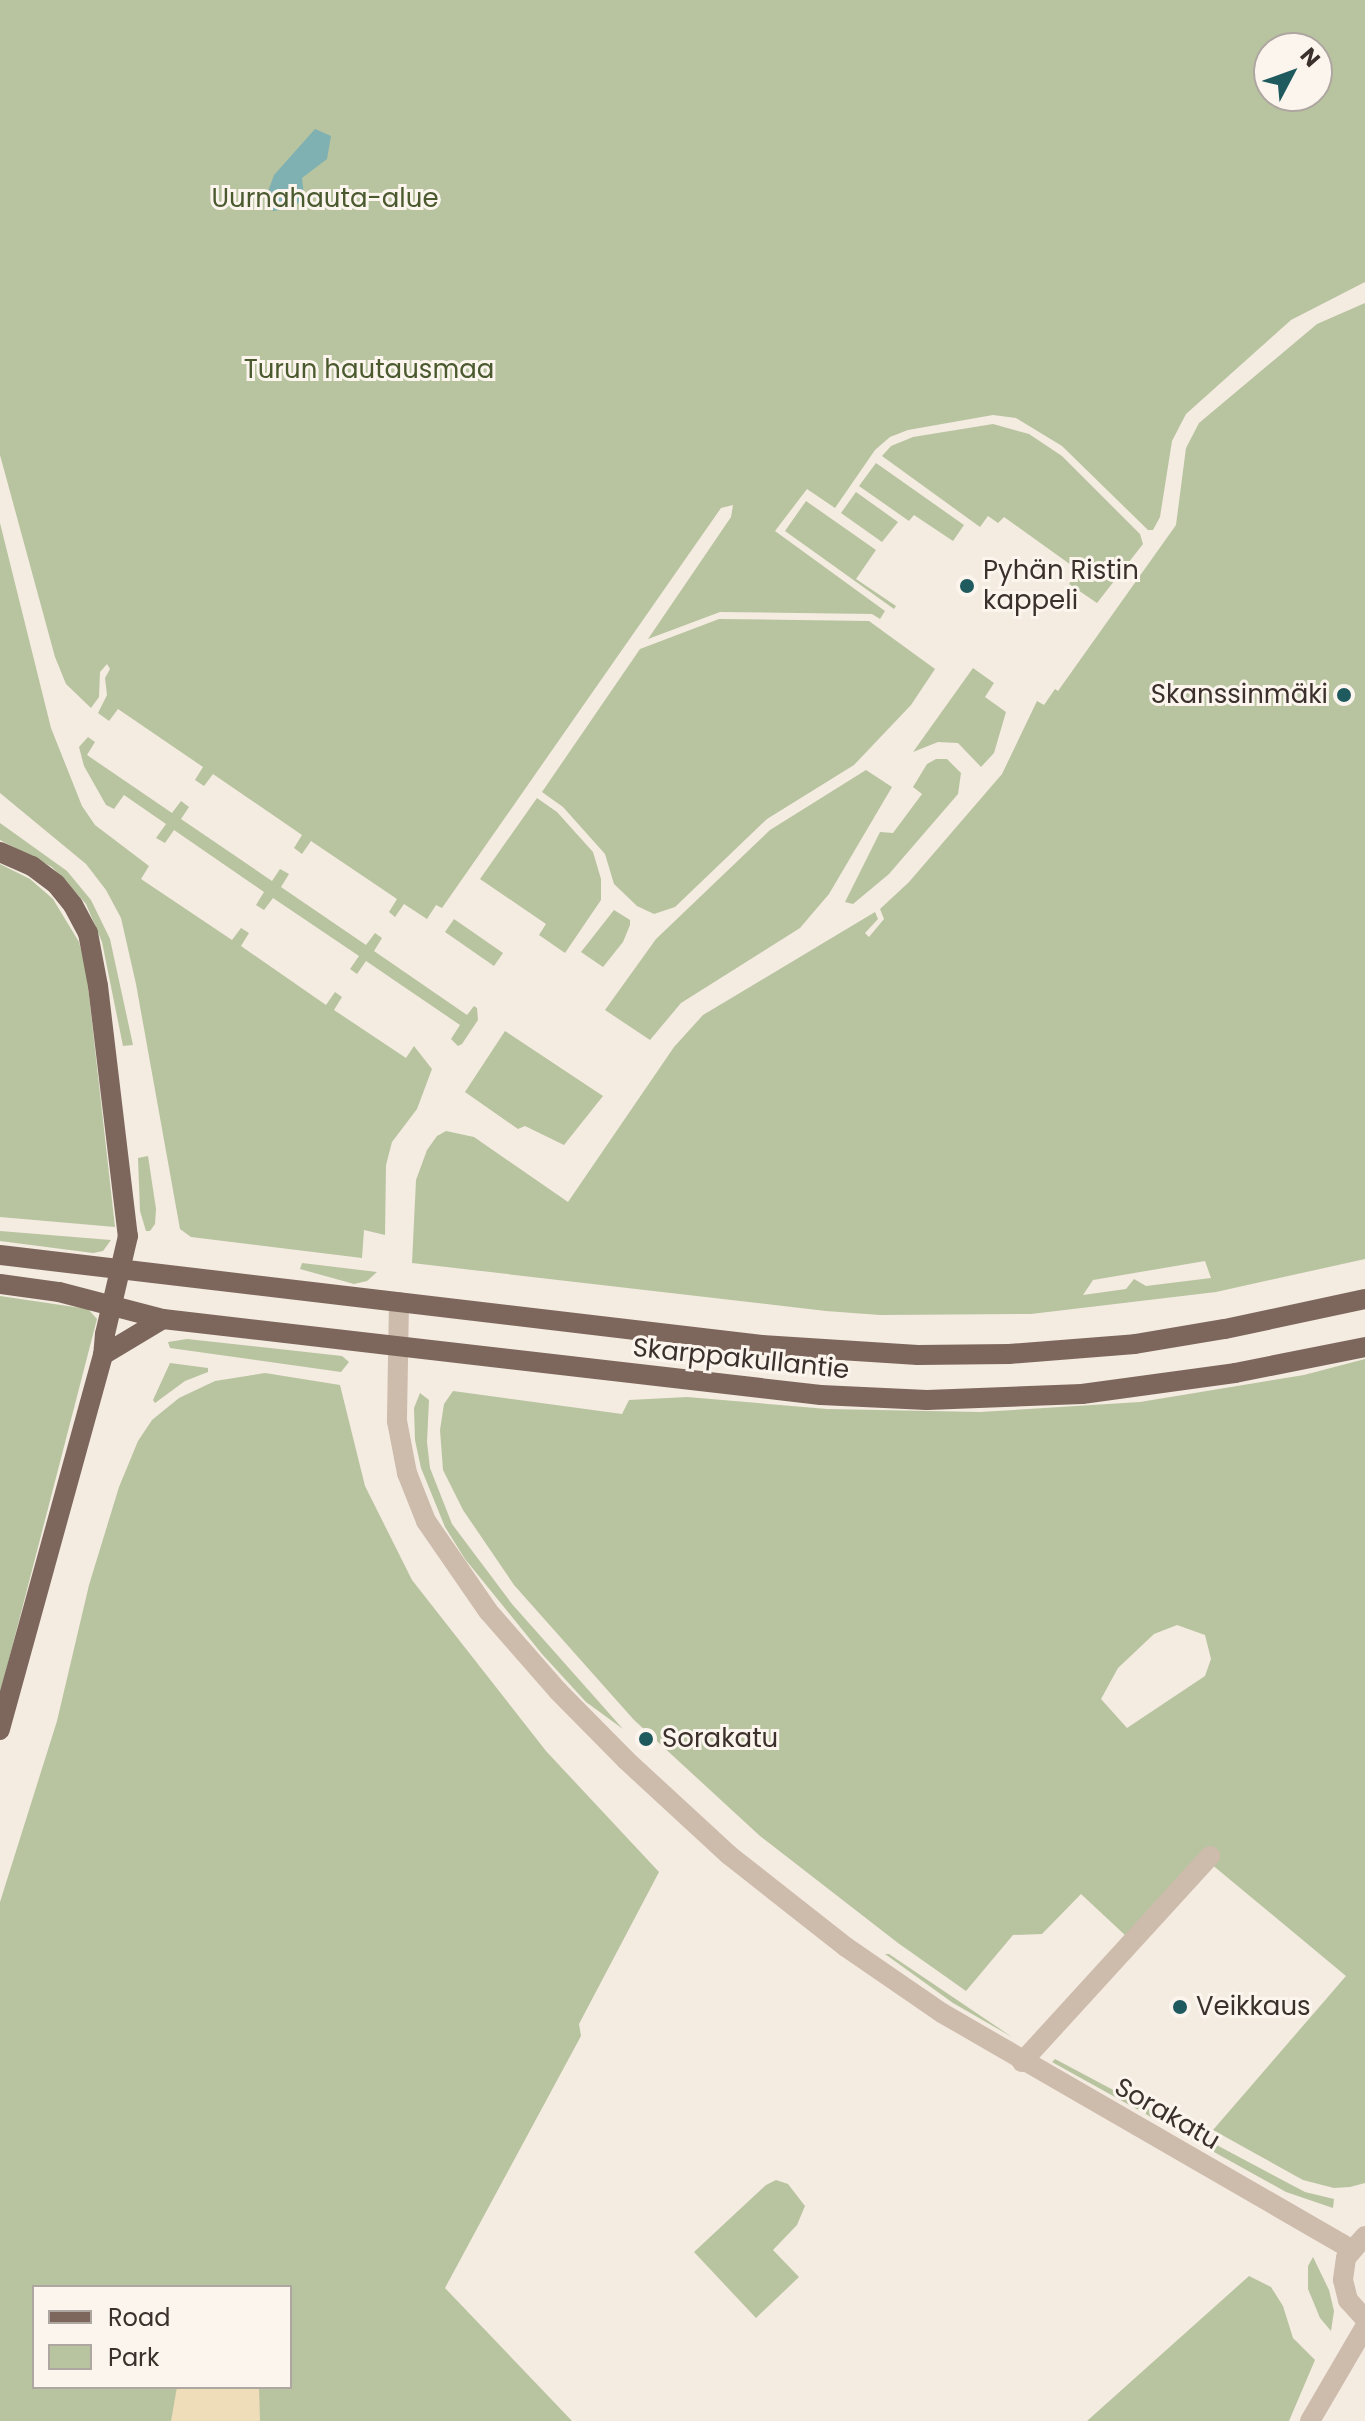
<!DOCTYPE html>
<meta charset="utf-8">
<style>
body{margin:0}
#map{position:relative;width:1365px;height:2421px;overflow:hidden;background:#f4ebe1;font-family:Poppins,sans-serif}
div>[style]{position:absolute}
.green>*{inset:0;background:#b8c4a0}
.sand>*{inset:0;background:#efdcb8}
.water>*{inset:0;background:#7fb0b2}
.minor>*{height:20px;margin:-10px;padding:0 10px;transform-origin:10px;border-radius:10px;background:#cdbbac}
.major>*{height:20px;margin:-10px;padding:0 10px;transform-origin:10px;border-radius:10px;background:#7d675c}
.dots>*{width:22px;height:22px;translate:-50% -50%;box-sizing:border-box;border:4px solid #fbf5ee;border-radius:50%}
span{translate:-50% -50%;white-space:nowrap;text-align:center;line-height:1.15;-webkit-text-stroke:6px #fbf5ee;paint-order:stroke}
.park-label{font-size:26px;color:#4a5a2e}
.poi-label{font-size:26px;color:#3b302b}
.left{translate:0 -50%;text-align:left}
.right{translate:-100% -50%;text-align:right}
.street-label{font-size:26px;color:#3b302b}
.legend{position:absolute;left:32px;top:2285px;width:260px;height:104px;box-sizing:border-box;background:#fbf5ee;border:2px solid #aea6a0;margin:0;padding:10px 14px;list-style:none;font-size:24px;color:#3b302b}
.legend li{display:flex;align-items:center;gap:16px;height:40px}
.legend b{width:40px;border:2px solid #aea6a0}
.north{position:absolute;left:1253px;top:32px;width:80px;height:80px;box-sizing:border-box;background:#fbf5ee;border:2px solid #aea6a0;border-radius:50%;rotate:49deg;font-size:22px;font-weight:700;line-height:32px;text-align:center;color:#3b302b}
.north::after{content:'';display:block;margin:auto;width:28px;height:36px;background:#1f5a5e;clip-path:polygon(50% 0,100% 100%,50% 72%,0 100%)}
</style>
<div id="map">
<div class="green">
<div style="clip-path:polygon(evenodd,0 0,1365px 0,1365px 282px,1291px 320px,1186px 414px,1172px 441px,1160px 517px,1153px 530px,1148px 530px,1062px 446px,1016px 418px,993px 415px,908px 430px,890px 437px,875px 450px,835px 508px,807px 489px,775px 531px,885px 611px,880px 619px,872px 614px,720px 612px,648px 639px,731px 517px,733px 505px,721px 508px,442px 908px,436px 905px,427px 919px,404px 904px,395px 917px,389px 912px,397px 899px,311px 841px,302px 854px,294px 848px,302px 835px,213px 774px,204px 786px,195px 780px,203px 767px,118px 709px,109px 721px,98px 713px,107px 695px,105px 678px,110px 669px,107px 664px,100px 672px,99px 697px,91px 708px,66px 684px,55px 657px,0 455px,0 0,1269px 48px,1317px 48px,1317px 96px,1269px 96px,1269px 48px)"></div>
<div style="clip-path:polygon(evenodd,1365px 303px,1365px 1259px,1216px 1292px,1031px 1314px,880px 1315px,826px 1311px,412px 1263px,416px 1180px,427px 1150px,437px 1136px,446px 1131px,474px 1137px,568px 1202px,674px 1047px,703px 1015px,875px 912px,878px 919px,865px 933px,869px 937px,884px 919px,880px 909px,909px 882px,1002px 774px,1037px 701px,1044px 705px,1055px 689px,1058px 691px,1176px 525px,1186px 448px,1199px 423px,1317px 324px,1365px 303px,1205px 1261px,1211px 1278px,1146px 1286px,1134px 1279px,1126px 1289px,1083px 1295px,1093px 1280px,1205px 1261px)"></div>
<div style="clip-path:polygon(993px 424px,1029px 434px,1062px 456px,1140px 534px,1143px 544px,1097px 603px,1069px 584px,1078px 570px,1004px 517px,998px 523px,988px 516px,980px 527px,882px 456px,891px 446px,913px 437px)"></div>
<div style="clip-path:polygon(876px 463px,964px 525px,953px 541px,914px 515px,909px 521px,859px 486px)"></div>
<div style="clip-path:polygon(856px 492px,898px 522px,882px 542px,841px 513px)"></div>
<div style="clip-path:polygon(806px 501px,876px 550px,856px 579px,896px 606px,894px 609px,785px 531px)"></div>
<div style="clip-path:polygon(0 523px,51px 728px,82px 806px,95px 825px,149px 866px,141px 879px,232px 940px,241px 928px,249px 933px,241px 946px,326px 1005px,335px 992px,342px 997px,334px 1010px,406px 1058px,414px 1046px,432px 1069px,417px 1109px,392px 1142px,386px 1165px,385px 1235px,364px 1230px,362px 1258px,191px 1237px,180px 1229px,136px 984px,121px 918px,106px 890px,86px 864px,0 793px)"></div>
<div style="clip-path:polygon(719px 619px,869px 621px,935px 669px,911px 705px,854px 765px,767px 819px,675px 907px,654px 914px,637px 906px,614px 884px,605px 854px,563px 807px,542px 792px,640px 649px)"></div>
<div style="clip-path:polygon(973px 668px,994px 683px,985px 697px,1006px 712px,994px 753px,981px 767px,958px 743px,938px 742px,913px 752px)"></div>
<div style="clip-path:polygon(88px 737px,95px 742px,87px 755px,172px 813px,181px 801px,189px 807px,181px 819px,272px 881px,280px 869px,289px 874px,281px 887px,366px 945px,375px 933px,382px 938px,374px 951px,467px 1015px,474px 1006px,477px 1008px,478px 1020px,462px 1044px,458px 1046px,451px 1039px,460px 1025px,366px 961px,357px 974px,350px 969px,359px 956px,273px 898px,264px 910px,256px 905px,264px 892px,174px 830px,165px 843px,156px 838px,166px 824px,124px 795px,114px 809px,106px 805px,84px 766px,79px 747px)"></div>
<div style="clip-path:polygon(936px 759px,947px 759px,961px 773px,958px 794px,889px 874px,853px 904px,845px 902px,880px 832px,893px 833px,922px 794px,913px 787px,927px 764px)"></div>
<div style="clip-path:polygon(866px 770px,892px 787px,829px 894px,800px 928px,681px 1003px,650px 1040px,605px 1010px,656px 939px,770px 830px)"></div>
<div style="clip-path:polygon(537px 798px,557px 812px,593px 852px,601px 879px,601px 900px,565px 953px,539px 935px,546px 924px,480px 879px)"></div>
<div style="clip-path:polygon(0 823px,67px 871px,91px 900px,110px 939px,133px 1045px,123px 1046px,102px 942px,86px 904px,52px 867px,0 840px)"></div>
<div style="clip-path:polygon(0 864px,30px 879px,53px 899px,79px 942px,86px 969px,115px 1227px,0 1217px)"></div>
<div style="clip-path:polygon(614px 910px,630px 920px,630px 925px,623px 942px,603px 967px,581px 952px)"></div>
<div style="clip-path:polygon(454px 919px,503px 953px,494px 966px,445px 932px)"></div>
<div style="clip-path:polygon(505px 1031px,603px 1096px,564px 1145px,525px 1126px,518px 1129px,465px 1092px)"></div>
<div style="clip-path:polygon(148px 1156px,156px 1209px,155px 1224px,150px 1231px,146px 1231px,140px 1211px,138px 1158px)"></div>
<div style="clip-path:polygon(0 1231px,111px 1240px,103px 1251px,93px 1253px,0 1241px)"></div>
<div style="clip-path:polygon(302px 1263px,377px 1272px,367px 1281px,354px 1284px,300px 1269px)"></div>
<div style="clip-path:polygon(0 1296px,88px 1309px,97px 1319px,0 1694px)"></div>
<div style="clip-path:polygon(187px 1339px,342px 1356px,349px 1362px,341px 1372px,170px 1348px,168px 1342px)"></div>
<div style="clip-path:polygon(evenodd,1365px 1359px,1365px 2183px,1350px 2187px,1334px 2188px,1303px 2180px,1213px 2130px,1346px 1976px,1216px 1868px,1199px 1855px,1126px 1936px,1081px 1894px,1042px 1934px,1013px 1935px,966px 1991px,898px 1943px,760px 1836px,634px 1720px,514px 1585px,463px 1510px,443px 1470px,440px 1430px,444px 1404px,453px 1391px,622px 1414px,629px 1400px,687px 1397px,827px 1409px,980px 1412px,1140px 1402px,1304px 1375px,1365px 1359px,1177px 1625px,1205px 1635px,1211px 1659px,1205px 1676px,1127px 1728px,1101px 1699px,1118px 1668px,1154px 1634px,1177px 1625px)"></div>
<div style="clip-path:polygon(170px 1363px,208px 1368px,208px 1372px,185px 1381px,155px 1403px,153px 1400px)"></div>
<div style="clip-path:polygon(evenodd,265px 1373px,340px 1385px,365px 1486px,412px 1580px,546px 1751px,659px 1872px,579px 2024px,581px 2036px,445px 2288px,572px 2421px,0 2421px,0 1902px,57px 1721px,89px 1585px,119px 1487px,138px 1441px,152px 1420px,179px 1398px,215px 1381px,265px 1373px,34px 2287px,290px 2287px,290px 2387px,34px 2387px,34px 2287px)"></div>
<div style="clip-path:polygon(420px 1393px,429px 1400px,427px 1442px,430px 1468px,452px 1524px,512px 1604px,623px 1729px,586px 1702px,542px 1654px,465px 1559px,445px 1527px,421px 1468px,415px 1440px,414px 1408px)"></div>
<div style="clip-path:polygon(885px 1954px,889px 1954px,1012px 2037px,953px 2003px)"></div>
<div style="clip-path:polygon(1055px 2059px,1305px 2192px,1334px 2199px,1333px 2208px,1286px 2192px,1052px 2062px)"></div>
<div style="clip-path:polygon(776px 2180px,788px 2184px,805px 2206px,797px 2225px,773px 2250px,799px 2277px,756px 2318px,694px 2252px,766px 2185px)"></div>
<div style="clip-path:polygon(1313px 2257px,1329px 2290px,1334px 2311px,1331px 2331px,1320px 2318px,1308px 2289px,1308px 2266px)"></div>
<div style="clip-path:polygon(1249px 2276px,1271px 2287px,1283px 2306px,1293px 2338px,1315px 2360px,1289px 2421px,1087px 2421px)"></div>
</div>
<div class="sand">
<div style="clip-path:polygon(177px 2387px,259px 2387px,260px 2421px,171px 2421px)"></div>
</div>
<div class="water">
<div style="clip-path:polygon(315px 129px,331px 136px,327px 159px,302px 178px,304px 195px,294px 208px,273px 211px,265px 200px,274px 175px)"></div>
</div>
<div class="minor">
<div style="left:399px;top:1302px;width:119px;rotate:91deg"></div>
<div style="left:397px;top:1421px;width:53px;rotate:79.1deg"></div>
<div style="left:407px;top:1473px;width:52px;rotate:68.4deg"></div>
<div style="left:426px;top:1521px;width:109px;rotate:55.4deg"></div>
<div style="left:488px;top:1611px;width:106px;rotate:48.8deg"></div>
<div style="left:558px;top:1691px;width:97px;rotate:45.4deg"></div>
<div style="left:626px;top:1760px;width:140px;rotate:42.7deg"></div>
<div style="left:729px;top:1855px;width:149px;rotate:38.2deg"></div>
<div style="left:846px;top:1947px;width:116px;rotate:34.5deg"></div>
<div style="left:942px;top:2013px;width:472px;rotate:30deg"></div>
<div style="left:1022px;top:2062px;width:279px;rotate:-47.6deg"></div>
<div style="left:1365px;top:2236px;width:29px;rotate:131deg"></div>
<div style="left:1346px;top:2258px;width:22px;rotate:98deg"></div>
<div style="left:1343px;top:2280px;width:21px;rotate:76deg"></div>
<div style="left:1348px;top:2300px;width:25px;rotate:48deg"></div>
<div style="left:1310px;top:2421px;width:109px;rotate:-59.7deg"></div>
</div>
<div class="major">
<div style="left:0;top:852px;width:35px;rotate:24deg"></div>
<div style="left:32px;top:866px;width:30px;rotate:37deg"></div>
<div style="left:56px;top:884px;width:27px;rotate:51deg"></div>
<div style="left:73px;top:905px;width:32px;rotate:62deg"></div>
<div style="left:88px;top:933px;width:54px;rotate:79.3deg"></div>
<div style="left:98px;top:986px;width:252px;rotate:83.2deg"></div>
<div style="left:128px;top:1236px;width:101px;rotate:103.2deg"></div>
<div style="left:105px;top:1334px;width:21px;rotate:95deg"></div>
<div style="left:103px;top:1355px;width:389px;rotate:105.4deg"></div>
<div style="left:0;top:1255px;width:767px;rotate:6.74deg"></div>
<div style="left:762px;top:1345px;width:156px;rotate:3.7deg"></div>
<div style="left:918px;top:1355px;width:91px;rotate:-0.6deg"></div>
<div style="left:1009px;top:1354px;width:126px;rotate:-4.5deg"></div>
<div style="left:1135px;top:1344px;width:91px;rotate:-9.5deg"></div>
<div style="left:1225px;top:1329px;width:143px;rotate:-12.1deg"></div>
<div style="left:0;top:1284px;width:60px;rotate:7.7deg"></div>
<div style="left:59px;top:1292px;width:107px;rotate:14.6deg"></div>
<div style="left:163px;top:1319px;width:662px;rotate:6.59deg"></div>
<div style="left:821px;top:1395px;width:106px;rotate:2.7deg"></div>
<div style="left:927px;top:1400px;width:155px;rotate:-2.2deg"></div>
<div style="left:1082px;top:1394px;width:154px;rotate:-7.8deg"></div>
<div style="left:1235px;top:1373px;width:133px;rotate:-11.3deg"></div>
<div style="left:103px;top:1355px;width:70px;rotate:-31deg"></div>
</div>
<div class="dots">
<div style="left:967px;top:586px;background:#1f5a5e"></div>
<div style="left:1344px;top:695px;background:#1f5a5e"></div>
<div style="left:646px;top:1739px;background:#1f5a5e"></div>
<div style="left:1180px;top:2007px;background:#1f5a5e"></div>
</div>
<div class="park-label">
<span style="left:325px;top:199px">Uurnahauta-alue</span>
<span style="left:369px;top:370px">Turun hautausmaa</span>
</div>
<div class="poi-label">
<span class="left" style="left:983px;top:586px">Pyhän Ristin<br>kappeli</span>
<span class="right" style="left:1328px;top:695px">Skanssinmäki</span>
<span class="left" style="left:662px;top:1739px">Sorakatu</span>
<span class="left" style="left:1196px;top:2007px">Veikkaus</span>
</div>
<div class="street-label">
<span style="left:741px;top:1359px;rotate:6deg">Skarppakullantie</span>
<span style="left:1167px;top:2114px;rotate:30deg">Sorakatu</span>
</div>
<ul class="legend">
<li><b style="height:10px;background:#7d675c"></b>Road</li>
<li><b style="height:22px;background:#b8c4a0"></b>Park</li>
</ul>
<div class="north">N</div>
</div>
